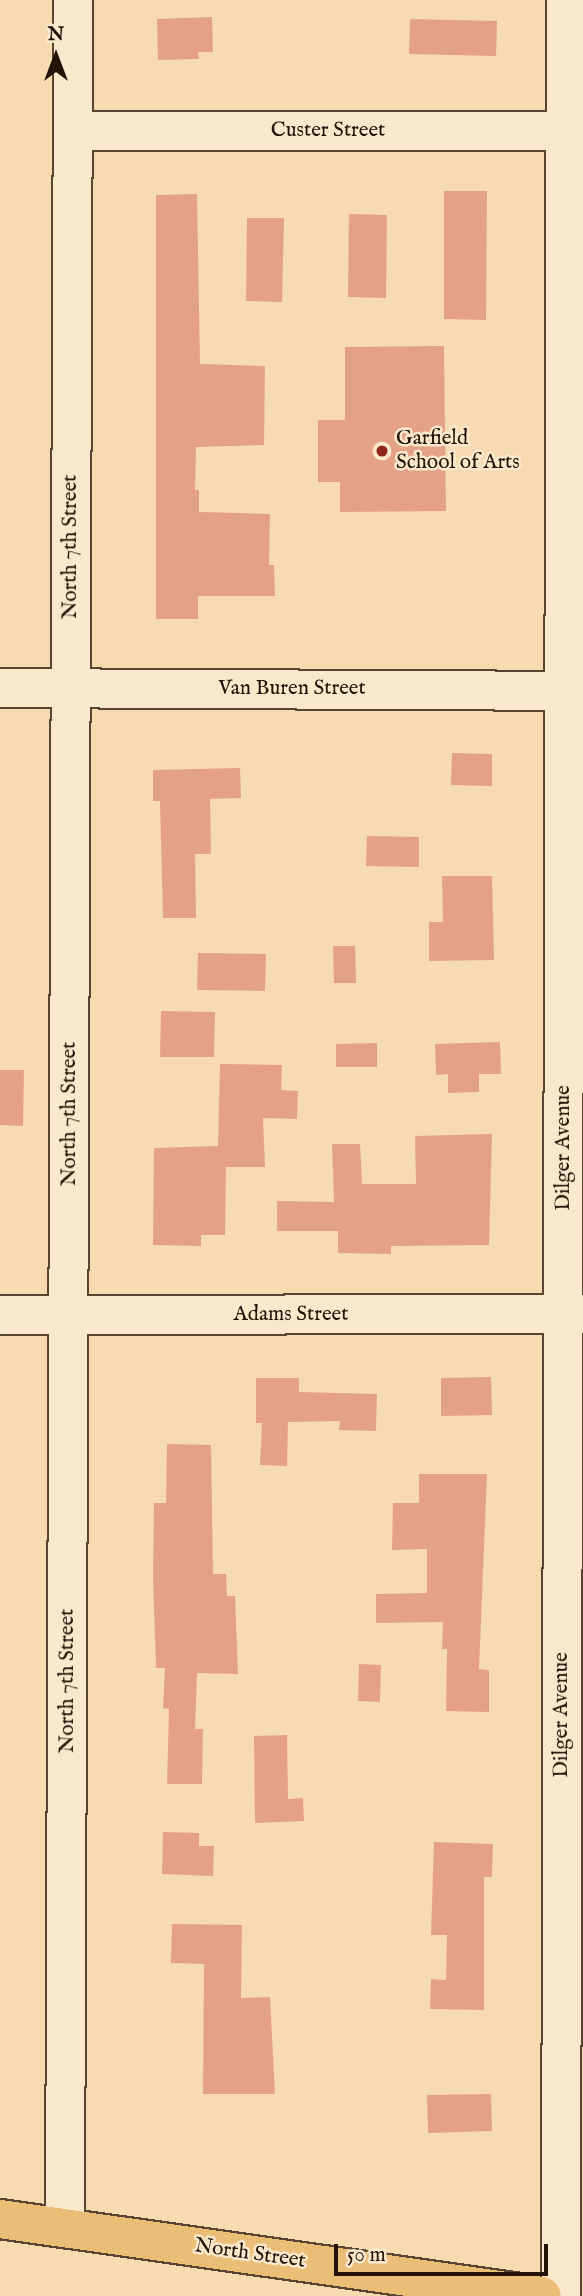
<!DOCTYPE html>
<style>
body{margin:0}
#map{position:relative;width:583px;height:2296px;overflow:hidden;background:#f6dbb0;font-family:"IM FELL English",serif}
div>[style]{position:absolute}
.building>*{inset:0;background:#e5a186}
.roads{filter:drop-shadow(2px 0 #584431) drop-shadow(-2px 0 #584431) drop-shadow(0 2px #584431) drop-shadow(0 -2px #584431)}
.minor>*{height:38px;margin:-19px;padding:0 19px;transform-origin:19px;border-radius:19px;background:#f9e8cc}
.major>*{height:38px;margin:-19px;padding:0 19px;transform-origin:19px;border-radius:19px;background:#ebbe78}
.dots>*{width:19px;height:19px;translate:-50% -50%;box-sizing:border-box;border:4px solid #f9e8cc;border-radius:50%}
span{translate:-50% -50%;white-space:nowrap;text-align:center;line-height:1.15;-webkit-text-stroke:5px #f9e8cc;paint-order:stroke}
.street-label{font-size:21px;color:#241207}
.poi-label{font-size:21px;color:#241207}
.left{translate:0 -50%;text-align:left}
.north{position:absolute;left:21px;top:21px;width:70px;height:70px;-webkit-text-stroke:5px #f9e8cc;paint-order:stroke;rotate:0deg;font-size:19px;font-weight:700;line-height:28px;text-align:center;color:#241207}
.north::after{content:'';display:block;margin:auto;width:24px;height:32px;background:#241207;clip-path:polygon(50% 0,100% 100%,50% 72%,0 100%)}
.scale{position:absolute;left:334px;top:2244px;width:214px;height:32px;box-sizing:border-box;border:4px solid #241207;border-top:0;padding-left:9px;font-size:21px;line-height:24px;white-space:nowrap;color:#241207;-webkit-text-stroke:5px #f9e8cc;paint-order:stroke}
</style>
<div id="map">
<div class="building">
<div style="clip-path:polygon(212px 17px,213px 52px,198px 52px,199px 59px,158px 60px,157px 19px)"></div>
<div style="clip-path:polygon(410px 19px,497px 21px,496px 56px,409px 54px)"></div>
<div style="clip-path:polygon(444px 191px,487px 191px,486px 320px,444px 319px)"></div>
<div style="clip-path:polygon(197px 194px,200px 364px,265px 366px,264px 445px,196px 447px,195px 490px,199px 490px,199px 512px,270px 514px,269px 565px,274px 565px,275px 596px,198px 596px,198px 619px,156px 619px,156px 195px)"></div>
<div style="clip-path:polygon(349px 214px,387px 215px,386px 298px,348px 297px)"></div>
<div style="clip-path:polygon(247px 218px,284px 218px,282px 302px,246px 301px)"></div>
<div style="clip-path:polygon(444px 346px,446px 511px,340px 512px,340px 482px,318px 482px,318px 420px,345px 420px,345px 347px)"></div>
<div style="clip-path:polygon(452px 753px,492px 754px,492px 786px,451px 785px)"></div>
<div style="clip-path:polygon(240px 768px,241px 798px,210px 799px,211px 854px,195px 854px,196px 918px,163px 918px,160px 801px,153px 801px,153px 770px)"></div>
<div style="clip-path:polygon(367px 836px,419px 837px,419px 867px,366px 866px)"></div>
<div style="clip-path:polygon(442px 876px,492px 876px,494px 960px,429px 961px,429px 922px,443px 922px)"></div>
<div style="clip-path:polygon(333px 946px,355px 946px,356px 983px,334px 983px)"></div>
<div style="clip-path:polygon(198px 953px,266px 954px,265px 991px,197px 990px)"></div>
<div style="clip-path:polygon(161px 1011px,215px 1012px,214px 1057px,160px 1057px)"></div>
<div style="clip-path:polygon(500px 1042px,501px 1074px,479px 1074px,479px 1092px,448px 1093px,448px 1074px,436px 1075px,435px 1044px)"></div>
<div style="clip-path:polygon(377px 1043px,377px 1067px,336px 1067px,336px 1044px)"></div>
<div style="clip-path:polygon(220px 1064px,282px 1065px,281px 1090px,298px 1091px,297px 1119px,263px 1118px,265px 1167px,226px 1167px,225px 1235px,201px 1235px,201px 1246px,153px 1245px,154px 1148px,218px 1146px)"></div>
<div style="clip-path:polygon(0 1070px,24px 1070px,23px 1126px,0 1125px)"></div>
<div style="clip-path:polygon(492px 1134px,489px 1245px,391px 1246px,391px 1254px,338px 1253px,338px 1231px,277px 1231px,277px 1201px,334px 1202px,332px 1144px,360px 1144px,362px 1184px,416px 1184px,415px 1136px)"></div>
<div style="clip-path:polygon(491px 1377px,492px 1415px,441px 1416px,441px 1378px)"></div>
<div style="clip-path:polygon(256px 1378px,299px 1378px,299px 1392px,377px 1394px,376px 1431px,339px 1430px,340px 1421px,288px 1422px,287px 1466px,260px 1465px,262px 1423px,256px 1423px)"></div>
<div style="clip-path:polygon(167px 1444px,211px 1445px,213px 1574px,226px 1574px,227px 1596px,235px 1596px,238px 1674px,197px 1673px,195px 1729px,203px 1729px,202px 1784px,167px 1784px,169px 1709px,163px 1708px,165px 1668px,156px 1668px,153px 1576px,154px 1503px,166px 1503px)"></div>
<div style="clip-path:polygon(419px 1474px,487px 1474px,479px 1669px,489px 1670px,489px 1712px,446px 1711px,447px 1649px,442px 1649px,443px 1622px,376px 1623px,376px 1594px,427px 1593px,427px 1549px,392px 1550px,393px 1503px,419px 1503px)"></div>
<div style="clip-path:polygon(359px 1664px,381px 1665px,380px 1702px,358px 1701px)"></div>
<div style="clip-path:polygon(287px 1735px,288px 1799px,303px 1798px,304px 1821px,255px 1823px,254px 1736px)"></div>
<div style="clip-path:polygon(163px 1832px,199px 1833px,199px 1846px,214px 1846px,213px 1876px,162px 1874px)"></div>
<div style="clip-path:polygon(434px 1842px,493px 1844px,492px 1877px,484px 1877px,484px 2010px,430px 2009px,431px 1979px,446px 1980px,447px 1935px,431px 1935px)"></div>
<div style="clip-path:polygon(172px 1924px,242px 1925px,241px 1998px,270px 1997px,275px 2094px,203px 2094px,204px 1964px,171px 1963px)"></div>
<div style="clip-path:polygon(491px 2094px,492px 2131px,428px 2133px,427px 2095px)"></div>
</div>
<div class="roads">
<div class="minor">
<div style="left:74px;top:131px;width:509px"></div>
<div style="left:0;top:688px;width:583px;rotate:0.29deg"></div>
<div style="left:0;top:1315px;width:583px;rotate:-0.1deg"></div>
<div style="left:65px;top:2228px;width:2228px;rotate:-89.79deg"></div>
<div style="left:561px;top:2296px;width:2296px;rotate:-89.88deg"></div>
</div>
<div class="major">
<div style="left:0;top:2219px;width:547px;rotate:8.09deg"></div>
</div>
</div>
<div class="dots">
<div style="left:382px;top:451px;background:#8f2418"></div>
</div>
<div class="street-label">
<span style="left:328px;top:131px">Custer Street</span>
<span style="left:71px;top:547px;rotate:-90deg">North 7th Street</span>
<span style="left:292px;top:689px">Van Buren Street</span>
<span style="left:70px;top:1114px;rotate:-90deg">North 7th Street</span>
<span style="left:564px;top:1148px;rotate:-90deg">Dilger Avenue</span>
<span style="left:291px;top:1315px">Adams Street</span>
<span style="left:68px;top:1681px;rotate:-90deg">North 7th Street</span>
<span style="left:562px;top:1715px;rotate:-90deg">Dilger Avenue</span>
<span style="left:250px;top:2254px;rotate:8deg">North Street</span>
</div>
<div class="poi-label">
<span class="left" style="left:396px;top:451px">Garfield<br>School of Arts</span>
</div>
<div class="north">N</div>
<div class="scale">50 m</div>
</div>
